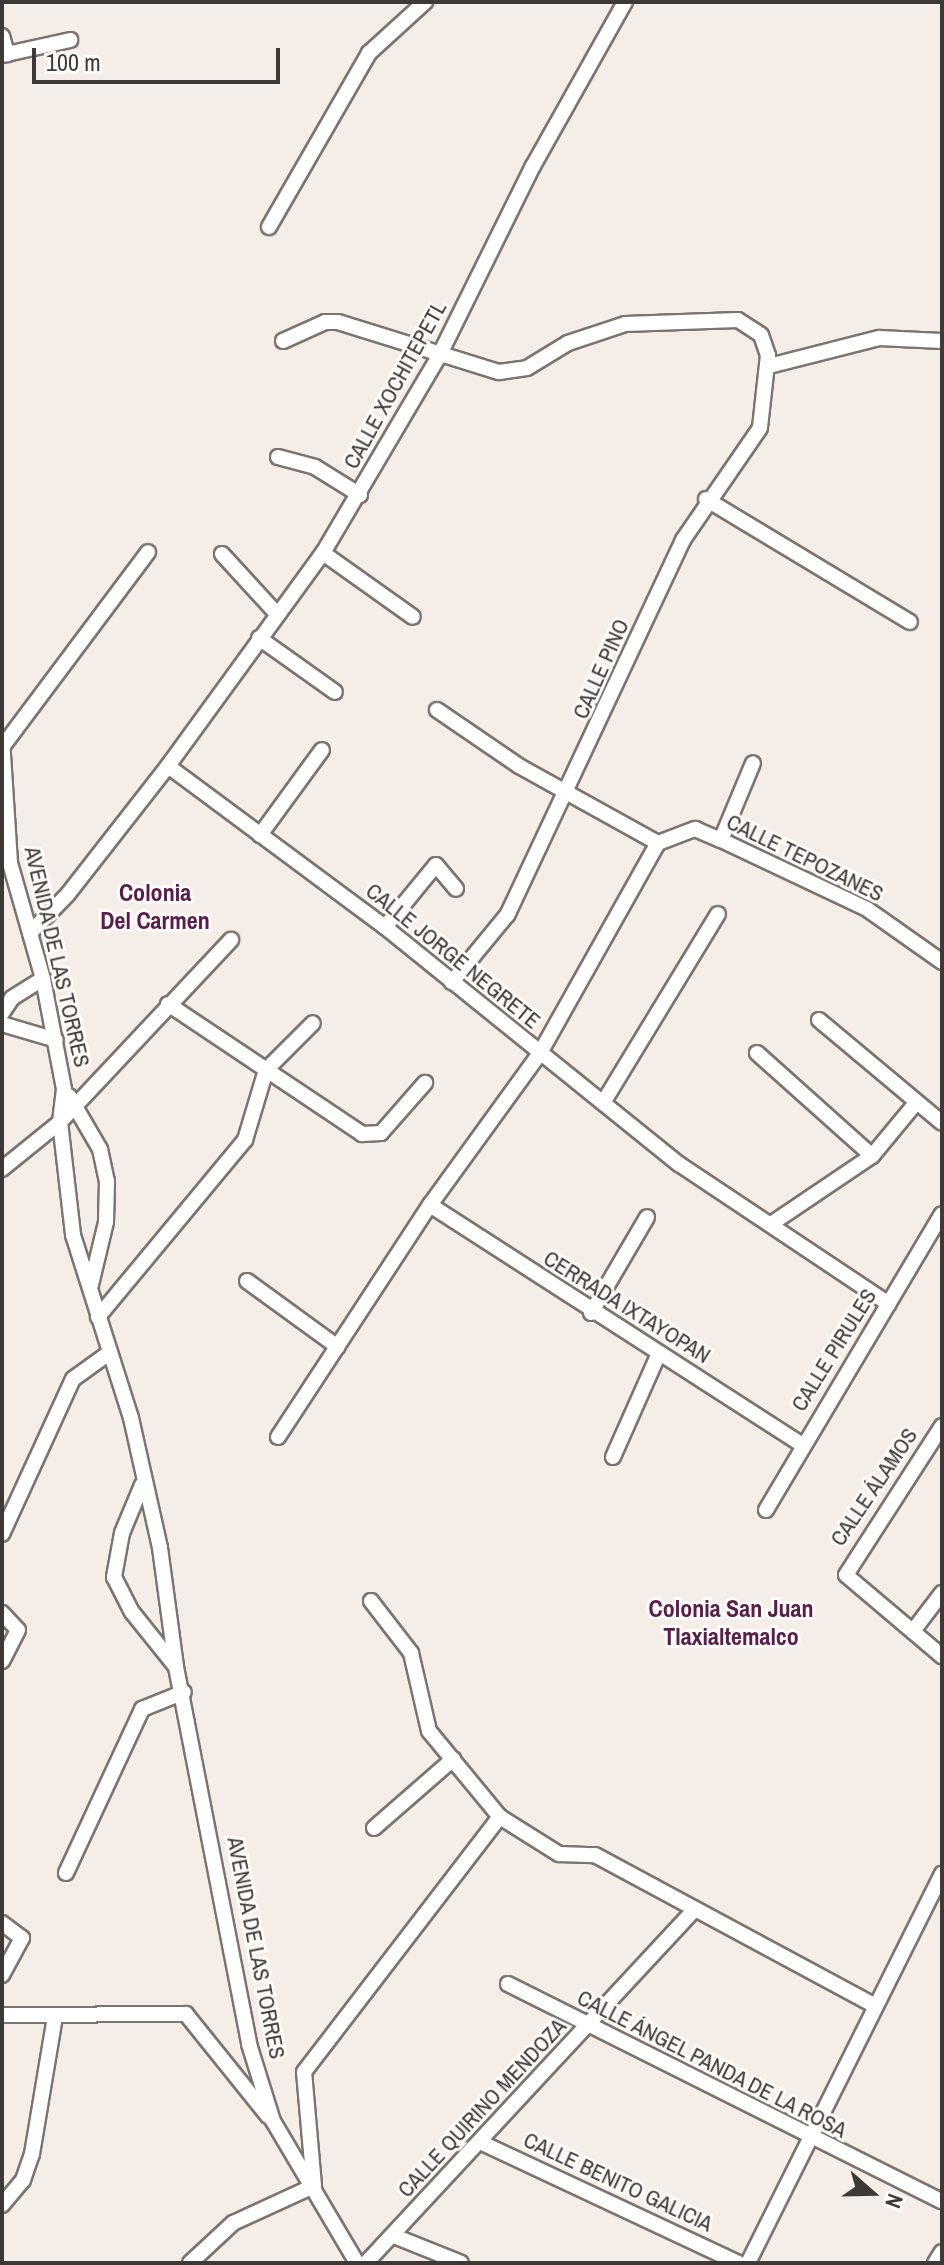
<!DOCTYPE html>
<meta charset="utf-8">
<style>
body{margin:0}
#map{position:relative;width:944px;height:2265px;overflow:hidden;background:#f4ede8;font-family:"Archivo Narrow",sans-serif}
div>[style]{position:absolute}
.roads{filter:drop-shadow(2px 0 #7b7470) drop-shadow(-2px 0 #7b7470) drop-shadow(0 2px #7b7470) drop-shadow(0 -2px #7b7470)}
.street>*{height:14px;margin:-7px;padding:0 7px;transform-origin:7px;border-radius:7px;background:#fff}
span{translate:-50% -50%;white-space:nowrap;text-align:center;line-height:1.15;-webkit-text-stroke:6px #fefbf9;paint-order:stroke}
.street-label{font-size:22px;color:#3c3937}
.neighbourhood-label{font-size:24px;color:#57204b;font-weight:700}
.frame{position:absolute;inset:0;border:4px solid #3c3937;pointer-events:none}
.north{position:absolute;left:832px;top:2153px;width:80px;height:80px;-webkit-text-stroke:6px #fefbf9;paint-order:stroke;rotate:110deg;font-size:22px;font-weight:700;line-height:32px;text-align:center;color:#3c3937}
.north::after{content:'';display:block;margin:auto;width:28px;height:36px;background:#3c3937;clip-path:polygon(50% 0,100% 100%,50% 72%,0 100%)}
.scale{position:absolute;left:32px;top:48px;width:248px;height:36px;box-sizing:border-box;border:4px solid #3c3937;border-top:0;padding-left:10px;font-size:24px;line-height:28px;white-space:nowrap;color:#3c3937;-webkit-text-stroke:6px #fefbf9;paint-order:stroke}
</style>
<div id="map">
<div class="roads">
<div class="street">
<div style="left:2px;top:36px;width:19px;rotate:74deg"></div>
<div style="left:2px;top:55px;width:70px;rotate:-12.4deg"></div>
<div style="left:269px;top:227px;width:201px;rotate:-60.1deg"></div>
<div style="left:369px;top:53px;width:76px;rotate:-42.3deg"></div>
<div style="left:283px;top:341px;width:46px;rotate:-24.3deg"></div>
<div style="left:325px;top:322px;width:13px"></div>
<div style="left:338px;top:322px;width:169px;rotate:17.3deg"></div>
<div style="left:499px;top:372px;width:28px;rotate:-8deg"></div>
<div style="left:527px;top:368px;width:48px;rotate:-31.4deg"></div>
<div style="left:568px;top:343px;width:60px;rotate:-18.4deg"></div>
<div style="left:625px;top:324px;width:113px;rotate:-2deg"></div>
<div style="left:738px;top:320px;width:27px;rotate:33deg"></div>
<div style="left:761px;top:335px;width:21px;rotate:71deg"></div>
<div style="left:768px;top:355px;width:73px;rotate:96.3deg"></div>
<div style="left:760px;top:428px;width:136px;rotate:124.5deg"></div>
<div style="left:683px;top:540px;width:414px;rotate:115.1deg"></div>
<div style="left:507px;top:915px;width:87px;rotate:129.4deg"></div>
<div style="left:769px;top:366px;width:114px;rotate:-14.3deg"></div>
<div style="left:879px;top:338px;width:63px;rotate:2.7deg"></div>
<div style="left:278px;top:457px;width:38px;rotate:15deg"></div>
<div style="left:315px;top:467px;width:53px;rotate:31.9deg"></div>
<div style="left:706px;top:499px;width:238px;rotate:31.1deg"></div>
<div style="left:323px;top:553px;width:110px;rotate:35.4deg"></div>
<div style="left:222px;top:554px;width:80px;rotate:47.5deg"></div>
<div style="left:259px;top:638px;width:93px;rotate:35.4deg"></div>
<div style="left:437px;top:710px;width:99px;rotate:34.3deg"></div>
<div style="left:519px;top:766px;width:159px;rotate:29deg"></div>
<div style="left:2px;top:739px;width:124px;rotate:86.3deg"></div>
<div style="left:10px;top:863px;width:121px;rotate:74.1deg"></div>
<div style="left:43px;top:979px;width:112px;rotate:79.2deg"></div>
<div style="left:64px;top:1089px;width:33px;rotate:97deg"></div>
<div style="left:60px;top:1122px;width:114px;rotate:83.4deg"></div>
<div style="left:73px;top:1235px;width:192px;rotate:72.4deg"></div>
<div style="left:131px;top:1418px;width:133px;rotate:77.4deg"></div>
<div style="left:160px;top:1548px;width:120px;rotate:82.3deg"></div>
<div style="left:176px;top:1667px;width:384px;rotate:79deg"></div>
<div style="left:249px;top:2044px;width:81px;rotate:72.7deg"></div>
<div style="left:273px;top:2121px;width:165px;rotate:59.4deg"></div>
<div style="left:3px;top:746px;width:242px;rotate:-53.2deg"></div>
<div style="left:168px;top:766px;width:270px;rotate:36.6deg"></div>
<div style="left:385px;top:927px;width:378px;rotate:38.9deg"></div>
<div style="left:679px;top:1164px;width:252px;rotate:33.7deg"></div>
<div style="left:260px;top:835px;width:105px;rotate:-53.9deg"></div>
<div style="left:721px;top:840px;width:83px;rotate:-67.4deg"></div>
<div style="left:658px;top:843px;width:40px;rotate:-21deg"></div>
<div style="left:695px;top:829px;width:28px;rotate:23deg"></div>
<div style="left:721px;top:840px;width:161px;rotate:25.3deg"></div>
<div style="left:867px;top:909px;width:92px;rotate:35.2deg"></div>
<div style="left:385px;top:927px;width:80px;rotate:-50.6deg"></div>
<div style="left:436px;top:865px;width:31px;rotate:50deg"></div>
<div style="left:30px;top:933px;width:54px;rotate:-45.7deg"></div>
<div style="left:68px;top:894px;width:162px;rotate:-52deg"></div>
<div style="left:168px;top:766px;width:263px;rotate:-54deg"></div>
<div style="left:323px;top:553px;width:226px;rotate:-59.5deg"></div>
<div style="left:438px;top:358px;width:214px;rotate:-63.7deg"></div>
<div style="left:533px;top:166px;width:188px;rotate:-60.7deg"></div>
<div style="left:168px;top:1004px;width:234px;rotate:33.8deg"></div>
<div style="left:362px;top:1134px;width:19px;rotate:-3deg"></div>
<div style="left:381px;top:1133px;width:67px;rotate:-48.7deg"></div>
<div style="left:2px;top:1013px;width:18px;rotate:-56deg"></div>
<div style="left:12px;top:998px;width:36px;rotate:-32deg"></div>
<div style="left:819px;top:1020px;width:160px;rotate:39.9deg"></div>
<div style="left:2px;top:1024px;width:56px;rotate:16.5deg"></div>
<div style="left:757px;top:1053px;width:154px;rotate:41.8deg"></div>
<div style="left:266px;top:1070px;width:66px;rotate:-45deg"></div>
<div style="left:69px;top:1096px;width:61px;rotate:59.7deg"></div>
<div style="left:100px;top:1149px;width:33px;rotate:78deg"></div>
<div style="left:107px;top:1181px;width:41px;rotate:91.4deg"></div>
<div style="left:106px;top:1222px;width:65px;rotate:103.4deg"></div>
<div style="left:603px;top:1103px;width:221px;rotate:-58.7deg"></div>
<div style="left:2px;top:1169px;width:75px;rotate:-39deg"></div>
<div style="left:60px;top:1122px;width:250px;rotate:-46.8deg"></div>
<div style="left:430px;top:1205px;width:441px;rotate:32.8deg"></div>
<div style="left:771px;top:1224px;width:122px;rotate:-34deg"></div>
<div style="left:872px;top:1156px;width:67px;rotate:-50.4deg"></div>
<div style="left:247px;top:1281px;width:112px;rotate:36deg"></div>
<div style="left:591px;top:1313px;width:111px;rotate:-59.7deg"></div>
<div style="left:98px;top:1317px;width:230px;rotate:-50.3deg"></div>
<div style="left:245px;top:1140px;width:73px;rotate:-73.3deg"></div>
<div style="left:942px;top:1426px;width:177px;rotate:122.8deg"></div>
<div style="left:846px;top:1575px;width:126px;rotate:40.2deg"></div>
<div style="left:278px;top:1437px;width:277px;rotate:-56.8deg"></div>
<div style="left:430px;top:1205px;width:188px;rotate:-54.1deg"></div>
<div style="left:540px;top:1053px;width:241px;rotate:-60.7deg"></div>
<div style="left:613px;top:1457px;width:114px;rotate:-66.1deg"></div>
<div style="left:142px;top:1485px;width:52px;rotate:112.6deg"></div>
<div style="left:122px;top:1533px;width:45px;rotate:100.3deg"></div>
<div style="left:114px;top:1577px;width:39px;rotate:63deg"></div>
<div style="left:132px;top:1612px;width:70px;rotate:51.3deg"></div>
<div style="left:766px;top:1510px;width:344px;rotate:-59.3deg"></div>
<div style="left:2px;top:1534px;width:170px;rotate:-65.4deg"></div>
<div style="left:73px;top:1379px;width:44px;rotate:-35.8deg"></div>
<div style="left:371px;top:1601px;width:66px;rotate:52.4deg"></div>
<div style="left:411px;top:1653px;width:80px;rotate:77deg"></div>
<div style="left:429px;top:1731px;width:112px;rotate:50.5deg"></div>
<div style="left:500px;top:1817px;width:70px;rotate:32.1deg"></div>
<div style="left:559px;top:1854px;width:36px;rotate:2deg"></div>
<div style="left:595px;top:1855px;width:317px;rotate:28.3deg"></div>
<div style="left:2px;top:1613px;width:23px;rotate:47deg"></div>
<div style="left:18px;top:1630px;width:35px;rotate:117deg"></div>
<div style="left:913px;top:1631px;width:48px;rotate:-52.7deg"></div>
<div style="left:374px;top:1828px;width:105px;rotate:-41.1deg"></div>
<div style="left:66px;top:1873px;width:181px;rotate:-65.1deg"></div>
<div style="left:142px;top:1709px;width:45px;rotate:-22deg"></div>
<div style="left:2px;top:1923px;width:25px;rotate:37deg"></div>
<div style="left:22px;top:1938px;width:42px;rotate:118.4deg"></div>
<div style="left:508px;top:1984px;width:485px;rotate:26.6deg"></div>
<div style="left:2px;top:2015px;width:184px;rotate:-0.3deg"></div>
<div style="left:186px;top:2014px;width:131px;rotate:51.2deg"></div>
<div style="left:480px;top:2142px;width:285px;rotate:25.1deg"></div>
<div style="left:2px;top:2205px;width:33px;rotate:-50deg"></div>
<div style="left:23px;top:2180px;width:28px;rotate:-71deg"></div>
<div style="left:32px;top:2154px;width:140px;rotate:-80.5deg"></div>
<div style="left:394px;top:2236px;width:72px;rotate:21.9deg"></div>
<div style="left:190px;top:2263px;width:59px;rotate:-42.9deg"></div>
<div style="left:233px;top:2223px;width:89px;rotate:-24.6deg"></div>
<div style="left:314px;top:2186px;width:114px;rotate:-95deg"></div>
<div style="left:304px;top:2072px;width:322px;rotate:-52.5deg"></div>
<div style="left:366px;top:2263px;width:482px;rotate:-47.1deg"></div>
<div style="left:748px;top:2263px;width:435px;rotate:-63.5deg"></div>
<div style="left:935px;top:2263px;width:13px;rotate:-58deg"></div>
</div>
</div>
<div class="street-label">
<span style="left:395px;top:385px;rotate:-61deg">CALLE XOCHITEPETL</span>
<span style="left:601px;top:669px;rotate:-66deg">CALLE PINO</span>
<span style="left:805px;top:858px;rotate:26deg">CALLE TEPOZANES</span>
<span style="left:453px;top:956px;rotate:39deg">CALLE JORGE NEGRETE</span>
<span style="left:57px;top:957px;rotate:77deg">AVENIDA DE LAS TORRES</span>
<span style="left:627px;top:1307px;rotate:32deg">CERRADA IXTAYOPAN</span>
<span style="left:834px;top:1350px;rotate:-58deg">CALLE PIRULES</span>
<span style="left:874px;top:1487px;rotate:-56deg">CALLE ÁLAMOS</span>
<span style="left:256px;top:1948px;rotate:79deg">AVENIDA DE LAS TORRES</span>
<span style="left:712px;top:2064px;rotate:27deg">CALLE ÁNGEL PANDA DE LA ROSA</span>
<span style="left:482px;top:2108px;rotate:-47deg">CALLE QUIRINO MENDOZA</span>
<span style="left:618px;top:2182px;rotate:25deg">CALLE BENITO GALICIA</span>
</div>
<div class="neighbourhood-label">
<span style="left:155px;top:907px">Colonia<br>Del Carmen</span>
<span style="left:731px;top:1623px">Colonia San Juan<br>Tlaxialtemalco</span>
</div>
<div class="frame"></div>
<div class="north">N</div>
<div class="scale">100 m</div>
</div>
